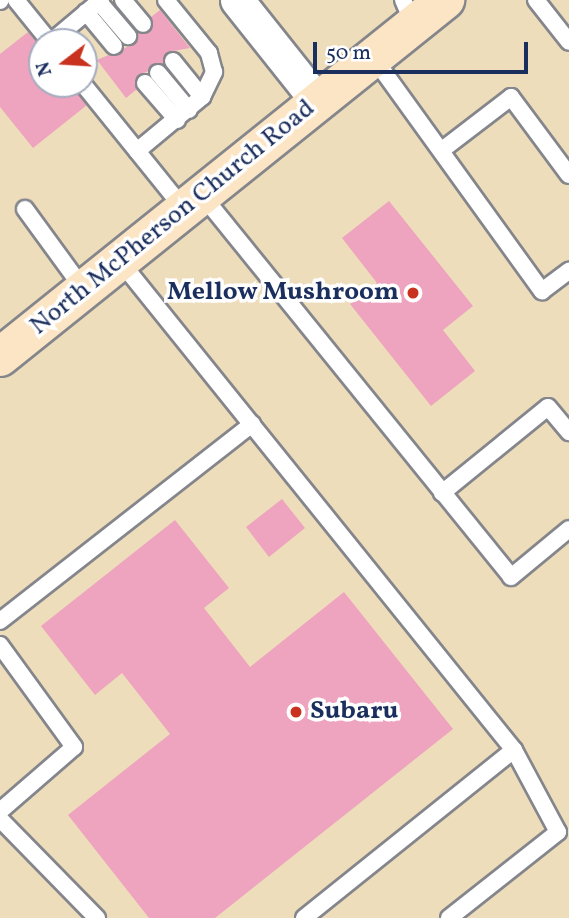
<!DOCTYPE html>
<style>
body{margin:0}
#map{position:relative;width:569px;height:918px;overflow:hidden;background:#edb;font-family:Vollkorn,serif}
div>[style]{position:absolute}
.building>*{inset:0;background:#eea3be}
.roads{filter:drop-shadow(2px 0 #84868c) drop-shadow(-2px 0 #84868c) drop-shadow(0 2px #84868c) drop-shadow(0 -2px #84868c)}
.service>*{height:16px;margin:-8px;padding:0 8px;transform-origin:8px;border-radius:8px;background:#fff}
.minor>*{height:33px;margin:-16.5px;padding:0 16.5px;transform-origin:16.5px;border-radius:16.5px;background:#fff}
.secondary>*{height:38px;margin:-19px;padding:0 19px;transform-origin:19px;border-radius:19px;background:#fce5c4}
.dots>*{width:19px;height:19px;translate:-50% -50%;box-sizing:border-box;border:4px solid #fff;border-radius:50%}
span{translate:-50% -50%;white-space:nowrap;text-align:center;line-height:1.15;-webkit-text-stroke:7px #fff;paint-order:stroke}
.street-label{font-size:26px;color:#1b2f5e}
.poi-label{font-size:26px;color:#1b2f5e;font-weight:700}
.right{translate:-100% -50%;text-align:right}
.left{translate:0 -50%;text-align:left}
.north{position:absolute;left:28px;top:28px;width:70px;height:70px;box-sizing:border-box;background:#fff;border:2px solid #a4acbf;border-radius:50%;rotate:253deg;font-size:19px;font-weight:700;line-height:28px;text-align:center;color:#1b2f5e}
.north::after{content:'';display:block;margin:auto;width:24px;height:32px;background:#c8321e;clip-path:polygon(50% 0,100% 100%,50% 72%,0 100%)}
.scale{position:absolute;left:313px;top:42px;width:215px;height:32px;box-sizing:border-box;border:4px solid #1b2f5e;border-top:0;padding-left:9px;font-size:21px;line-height:24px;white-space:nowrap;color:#1b2f5e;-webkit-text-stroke:5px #fff;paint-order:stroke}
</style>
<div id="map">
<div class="building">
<div style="clip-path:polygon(160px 10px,190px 48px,167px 52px,163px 64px,138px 76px,137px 89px,126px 98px,97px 60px,134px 44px,138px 33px,150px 32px,151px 17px)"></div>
<div style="clip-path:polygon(28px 32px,42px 49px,42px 84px,73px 84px,87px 105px,33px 148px,0 107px,0 54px)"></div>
<div style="clip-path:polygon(389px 201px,473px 306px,443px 330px,475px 371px,431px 406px,350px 304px,377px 283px,342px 238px)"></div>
<div style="clip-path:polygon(282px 499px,305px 528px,269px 557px,246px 527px)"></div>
<div style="clip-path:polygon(175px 520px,229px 588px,204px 608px,250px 667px,344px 592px,453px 729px,215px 918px,149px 918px,68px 815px,170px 734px,122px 673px,95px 695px,41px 626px)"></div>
</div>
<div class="roads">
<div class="service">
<div style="left:16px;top:0;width:54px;rotate:51deg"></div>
<div style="left:123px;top:0;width:31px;rotate:50deg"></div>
<div style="left:403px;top:0;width:27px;rotate:66deg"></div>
<div style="left:536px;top:0;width:53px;rotate:51.8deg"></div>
<div style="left:0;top:1px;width:1px;rotate:-45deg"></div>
<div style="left:99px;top:2px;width:45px;rotate:49.5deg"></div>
<div style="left:86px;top:12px;width:44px;rotate:50.5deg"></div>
<div style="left:51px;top:42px;width:65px;rotate:-40deg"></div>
<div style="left:373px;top:57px;width:289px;rotate:54.2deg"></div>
<div style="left:542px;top:291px;width:34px;rotate:-37deg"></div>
<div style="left:173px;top:61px;width:46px;rotate:51.1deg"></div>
<div style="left:158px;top:73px;width:48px;rotate:50deg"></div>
<div style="left:145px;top:83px;width:49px;rotate:49.1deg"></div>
<div style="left:83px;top:84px;width:161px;rotate:51.1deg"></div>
<div style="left:442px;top:150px;width:87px;rotate:-37.5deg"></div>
<div style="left:511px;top:97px;width:97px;rotate:53.4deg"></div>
<div style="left:137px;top:151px;width:85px;rotate:-39.7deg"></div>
<div style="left:202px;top:97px;width:28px;rotate:-64deg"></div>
<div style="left:214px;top:72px;width:20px;rotate:-105deg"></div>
<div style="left:209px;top:53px;width:68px;rotate:-129.1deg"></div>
<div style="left:202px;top:195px;width:491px;rotate:51deg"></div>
<div style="left:511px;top:577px;width:75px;rotate:-39.6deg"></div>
<div style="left:25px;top:209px;width:100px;rotate:53.9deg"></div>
<div style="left:120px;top:261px;width:628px;rotate:51.14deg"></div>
<div style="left:514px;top:750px;width:93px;rotate:61.8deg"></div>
<div style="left:558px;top:832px;width:139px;rotate:141.7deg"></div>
<div style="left:442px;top:493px;width:136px;rotate:-39.1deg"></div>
<div style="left:548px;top:407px;width:33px;rotate:50deg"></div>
<div style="left:0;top:621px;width:320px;rotate:-38deg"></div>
<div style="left:0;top:645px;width:126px;rotate:54deg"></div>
<div style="left:74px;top:747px;width:98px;rotate:139.1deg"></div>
<div style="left:0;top:819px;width:139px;rotate:45.6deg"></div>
<div style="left:304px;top:918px;width:269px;rotate:-38.7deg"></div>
</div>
<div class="minor">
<div style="left:237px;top:0;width:130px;rotate:51.5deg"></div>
</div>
<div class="secondary">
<div style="left:0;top:357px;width:571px;rotate:-38.74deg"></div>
</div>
</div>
<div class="dots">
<div style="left:413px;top:293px;background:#c8321e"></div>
<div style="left:296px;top:712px;background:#c8321e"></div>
</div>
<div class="street-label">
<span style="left:173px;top:218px;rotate:-39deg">North McPherson Church Road</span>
</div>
<div class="poi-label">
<span class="right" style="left:399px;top:293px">Mellow Mushroom</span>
<span class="left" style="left:310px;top:712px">Subaru</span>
</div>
<div class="north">N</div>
<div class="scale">50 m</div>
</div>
